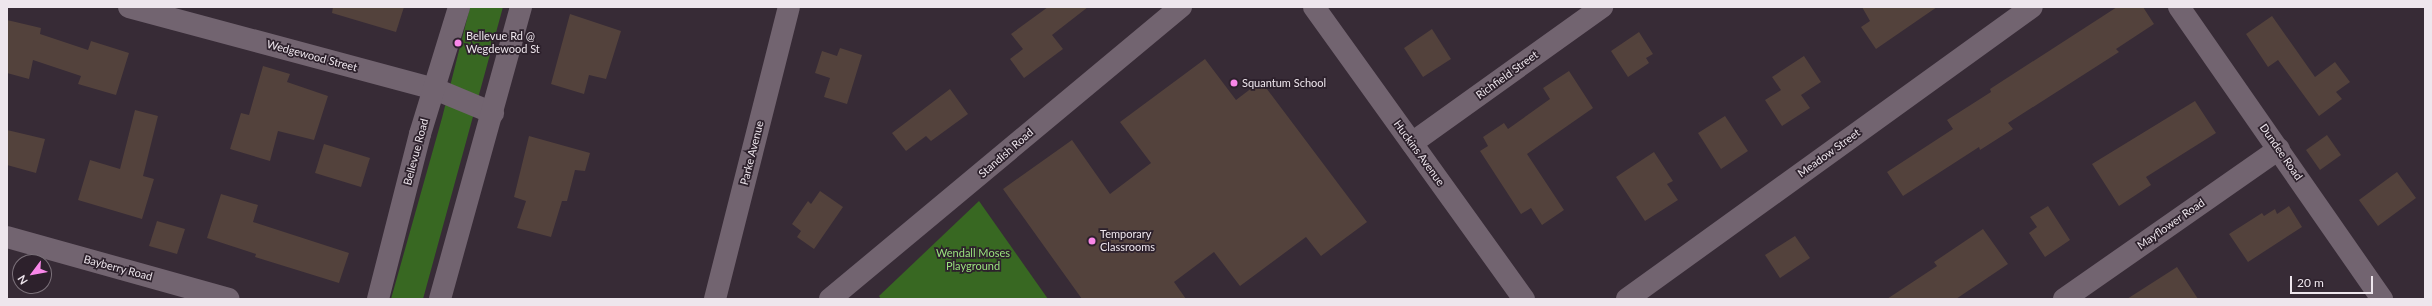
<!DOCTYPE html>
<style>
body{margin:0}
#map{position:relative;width:2432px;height:306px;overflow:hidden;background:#372b36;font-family:Lato,sans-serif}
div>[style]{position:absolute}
.green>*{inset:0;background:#386822}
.building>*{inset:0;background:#53423c}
.minor>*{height:22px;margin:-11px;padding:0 11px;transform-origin:11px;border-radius:11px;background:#726470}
.dots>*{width:11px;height:11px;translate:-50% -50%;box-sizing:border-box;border:2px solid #2d212c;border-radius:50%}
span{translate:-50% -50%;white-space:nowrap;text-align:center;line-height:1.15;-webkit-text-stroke:3.5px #2d212c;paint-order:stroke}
.poi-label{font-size:11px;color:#eee6ed}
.left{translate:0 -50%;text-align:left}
.street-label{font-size:11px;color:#eee6ed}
.park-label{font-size:11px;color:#9ae27e}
.frame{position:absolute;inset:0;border:8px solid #eee6ed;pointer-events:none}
.north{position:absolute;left:12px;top:254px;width:40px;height:40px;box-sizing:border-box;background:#2d212c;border:1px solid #7a7079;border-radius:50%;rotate:238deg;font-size:11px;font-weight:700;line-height:16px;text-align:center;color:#eee6ed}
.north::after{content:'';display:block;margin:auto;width:14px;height:18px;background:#f987e9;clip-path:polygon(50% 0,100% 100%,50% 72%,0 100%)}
.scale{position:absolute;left:2290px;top:276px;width:83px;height:18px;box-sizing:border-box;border:2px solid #eee6ed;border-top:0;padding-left:5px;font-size:12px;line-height:14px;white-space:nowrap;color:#eee6ed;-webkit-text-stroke:3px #2d212c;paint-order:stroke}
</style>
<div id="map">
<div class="green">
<div style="clip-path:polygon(470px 7px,503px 7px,423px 299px,391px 299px,442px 118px)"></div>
<div style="clip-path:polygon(979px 201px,1048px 299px,881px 299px,879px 296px)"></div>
</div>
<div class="building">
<div style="clip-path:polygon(333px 7px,404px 7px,396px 32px,332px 13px)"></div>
<div style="clip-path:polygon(1048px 7px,1088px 7px,1052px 35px,1063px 49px,1024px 78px,1010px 59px,1023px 49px,1011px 34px)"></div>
<div style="clip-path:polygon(1862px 7px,1937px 7px,1876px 49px,1861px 27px,1870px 21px)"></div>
<div style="clip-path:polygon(2117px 7px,2143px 7px,2154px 24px,2116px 49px,2119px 52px,2008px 123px,2013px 129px,1980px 150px,1979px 147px,1903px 196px,1887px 172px,1953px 129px,1947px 120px,1991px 92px,1990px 89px)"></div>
<div style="clip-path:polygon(570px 14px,621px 31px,606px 79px,589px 75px,584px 94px,551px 84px)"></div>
<div style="clip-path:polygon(2272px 16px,2315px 77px,2335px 62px,2350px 82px,2336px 92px,2342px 99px,2319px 116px,2278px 60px,2268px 67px,2246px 34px)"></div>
<div style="clip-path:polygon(7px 20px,41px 28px,40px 34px,88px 50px,91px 41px,129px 53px,116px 95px,78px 84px,81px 76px,33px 60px,29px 79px,7px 73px)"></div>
<div style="clip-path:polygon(1432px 29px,1451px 59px,1423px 77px,1404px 48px)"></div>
<div style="clip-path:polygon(1639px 32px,1653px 54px,1646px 58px,1649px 63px,1628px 77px,1611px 51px)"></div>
<div style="clip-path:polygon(840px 48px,862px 55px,847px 104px,824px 97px,830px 78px,815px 73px,822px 51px,837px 56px)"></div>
<div style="clip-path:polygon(1804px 56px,1821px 82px,1801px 95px,1810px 108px,1782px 126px,1765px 100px,1781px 90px,1772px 77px)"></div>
<div style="clip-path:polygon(1205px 59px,1236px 100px,1261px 81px,1367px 222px,1321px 256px,1306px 237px,1240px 286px,1214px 252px,1174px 282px,1186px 299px,1082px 299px,1003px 189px,1072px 140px,1110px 194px,1151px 163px,1120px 122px)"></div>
<div style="clip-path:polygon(263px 66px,290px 74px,287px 82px,328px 96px,314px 140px,278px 131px,270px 161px,230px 149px,241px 113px,249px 115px)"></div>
<div style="clip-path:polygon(1569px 71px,1593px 108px,1527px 154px,1564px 210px,1542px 225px,1531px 208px,1521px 214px,1480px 151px,1488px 146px,1483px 137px,1504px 123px,1508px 129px,1550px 99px,1543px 88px)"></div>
<div style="clip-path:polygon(950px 89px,968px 114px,931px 141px,926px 136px,906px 151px,892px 133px)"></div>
<div style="clip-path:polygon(2195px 101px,2216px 133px,2146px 177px,2151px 185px,2119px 206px,2092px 164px)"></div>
<div style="clip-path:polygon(135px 110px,158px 116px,143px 176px,154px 179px,142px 219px,78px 200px,90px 160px,120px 169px)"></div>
<div style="clip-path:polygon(1725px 116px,1748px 151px,1721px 169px,1698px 133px)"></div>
<div style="clip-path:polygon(7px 130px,45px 139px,36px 173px,7px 165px)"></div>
<div style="clip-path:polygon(2327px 135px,2341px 155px,2320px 170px,2306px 150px)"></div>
<div style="clip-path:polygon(529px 136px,590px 153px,585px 171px,575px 170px,567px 201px,562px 201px,551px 237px,517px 228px,526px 201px,514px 197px)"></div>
<div style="clip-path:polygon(324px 144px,370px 158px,361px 187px,315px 173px)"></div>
<div style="clip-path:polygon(1654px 152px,1673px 181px,1667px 184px,1678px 200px,1645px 221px,1616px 177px)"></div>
<div style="clip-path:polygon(2397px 172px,2416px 198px,2378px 226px,2359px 200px)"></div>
<div style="clip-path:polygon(820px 191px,843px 207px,814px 249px,797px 237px,801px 231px,792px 224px,808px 201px,811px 204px)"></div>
<div style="clip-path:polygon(221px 194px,258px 205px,253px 222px,349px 253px,339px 283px,255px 257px,256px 254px,207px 238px)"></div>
<div style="clip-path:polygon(2048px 206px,2070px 240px,2045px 257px,2029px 233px,2037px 227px,2030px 217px)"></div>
<div style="clip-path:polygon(2289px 206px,2302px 227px,2248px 262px,2229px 234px,2262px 213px,2264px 216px,2275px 209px,2277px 214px)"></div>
<div style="clip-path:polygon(157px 221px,185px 229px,177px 254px,149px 246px)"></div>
<div style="clip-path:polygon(1983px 229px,2008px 264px,1956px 299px,1887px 299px,1937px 266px,1934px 262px)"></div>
<div style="clip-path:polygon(1795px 236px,1810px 258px,1780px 278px,1765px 255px)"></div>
<div style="clip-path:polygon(2177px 267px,2198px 299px,2127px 299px)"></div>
</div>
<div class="minor">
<div style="left:129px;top:7px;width:317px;rotate:15deg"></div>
<div style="left:435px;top:89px;width:63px;rotate:22.5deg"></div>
<div style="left:1314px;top:7px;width:360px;rotate:54.3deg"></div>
<div style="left:2179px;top:7px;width:356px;rotate:55.2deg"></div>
<div style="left:1412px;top:143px;width:234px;rotate:-35.6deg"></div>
<div style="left:7px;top:237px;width:230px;rotate:15.6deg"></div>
<div style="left:378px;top:299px;width:170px;rotate:-75.7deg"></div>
<div style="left:420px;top:134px;width:133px;rotate:-72.9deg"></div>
<div style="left:440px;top:299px;width:303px;rotate:-74.5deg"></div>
<div style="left:715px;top:299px;width:301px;rotate:-75.8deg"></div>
<div style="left:830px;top:299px;width:457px;rotate:-39.8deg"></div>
<div style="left:1627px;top:299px;width:499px;rotate:-35.8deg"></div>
<div style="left:2064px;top:299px;width:262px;rotate:-34.9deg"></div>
</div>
<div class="dots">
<div style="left:458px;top:43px;background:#f987e9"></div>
<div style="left:1234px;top:83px;background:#f987e9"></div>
<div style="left:1092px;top:241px;background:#f987e9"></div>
</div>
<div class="poi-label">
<span class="left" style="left:466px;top:43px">Bellevue Rd @<br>Wegdewood St</span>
<span class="left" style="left:1242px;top:83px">Squantum School</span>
<span class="left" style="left:1100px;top:241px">Temporary<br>Classrooms</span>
</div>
<div class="street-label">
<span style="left:312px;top:56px;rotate:15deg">Wedgewood Street</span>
<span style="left:1507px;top:75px;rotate:-36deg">Richfield Street</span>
<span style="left:416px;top:152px;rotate:-75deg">Bellevue Road</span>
<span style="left:2281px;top:152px;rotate:55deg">Dundee Road</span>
<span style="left:752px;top:153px;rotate:-76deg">Parke Avenue</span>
<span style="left:1006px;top:153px;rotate:-41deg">Standish Road</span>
<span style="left:1419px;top:153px;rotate:54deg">Huckins Avenue</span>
<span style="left:1829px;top:153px;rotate:-36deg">Meadow Street</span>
<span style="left:2171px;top:224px;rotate:-35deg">Mayflower Road</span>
<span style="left:118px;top:268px;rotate:15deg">Bayberry Road</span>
</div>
<div class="park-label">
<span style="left:973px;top:260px">Wendall Moses<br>Playground</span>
</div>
<div class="frame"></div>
<div class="north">N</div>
<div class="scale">20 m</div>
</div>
